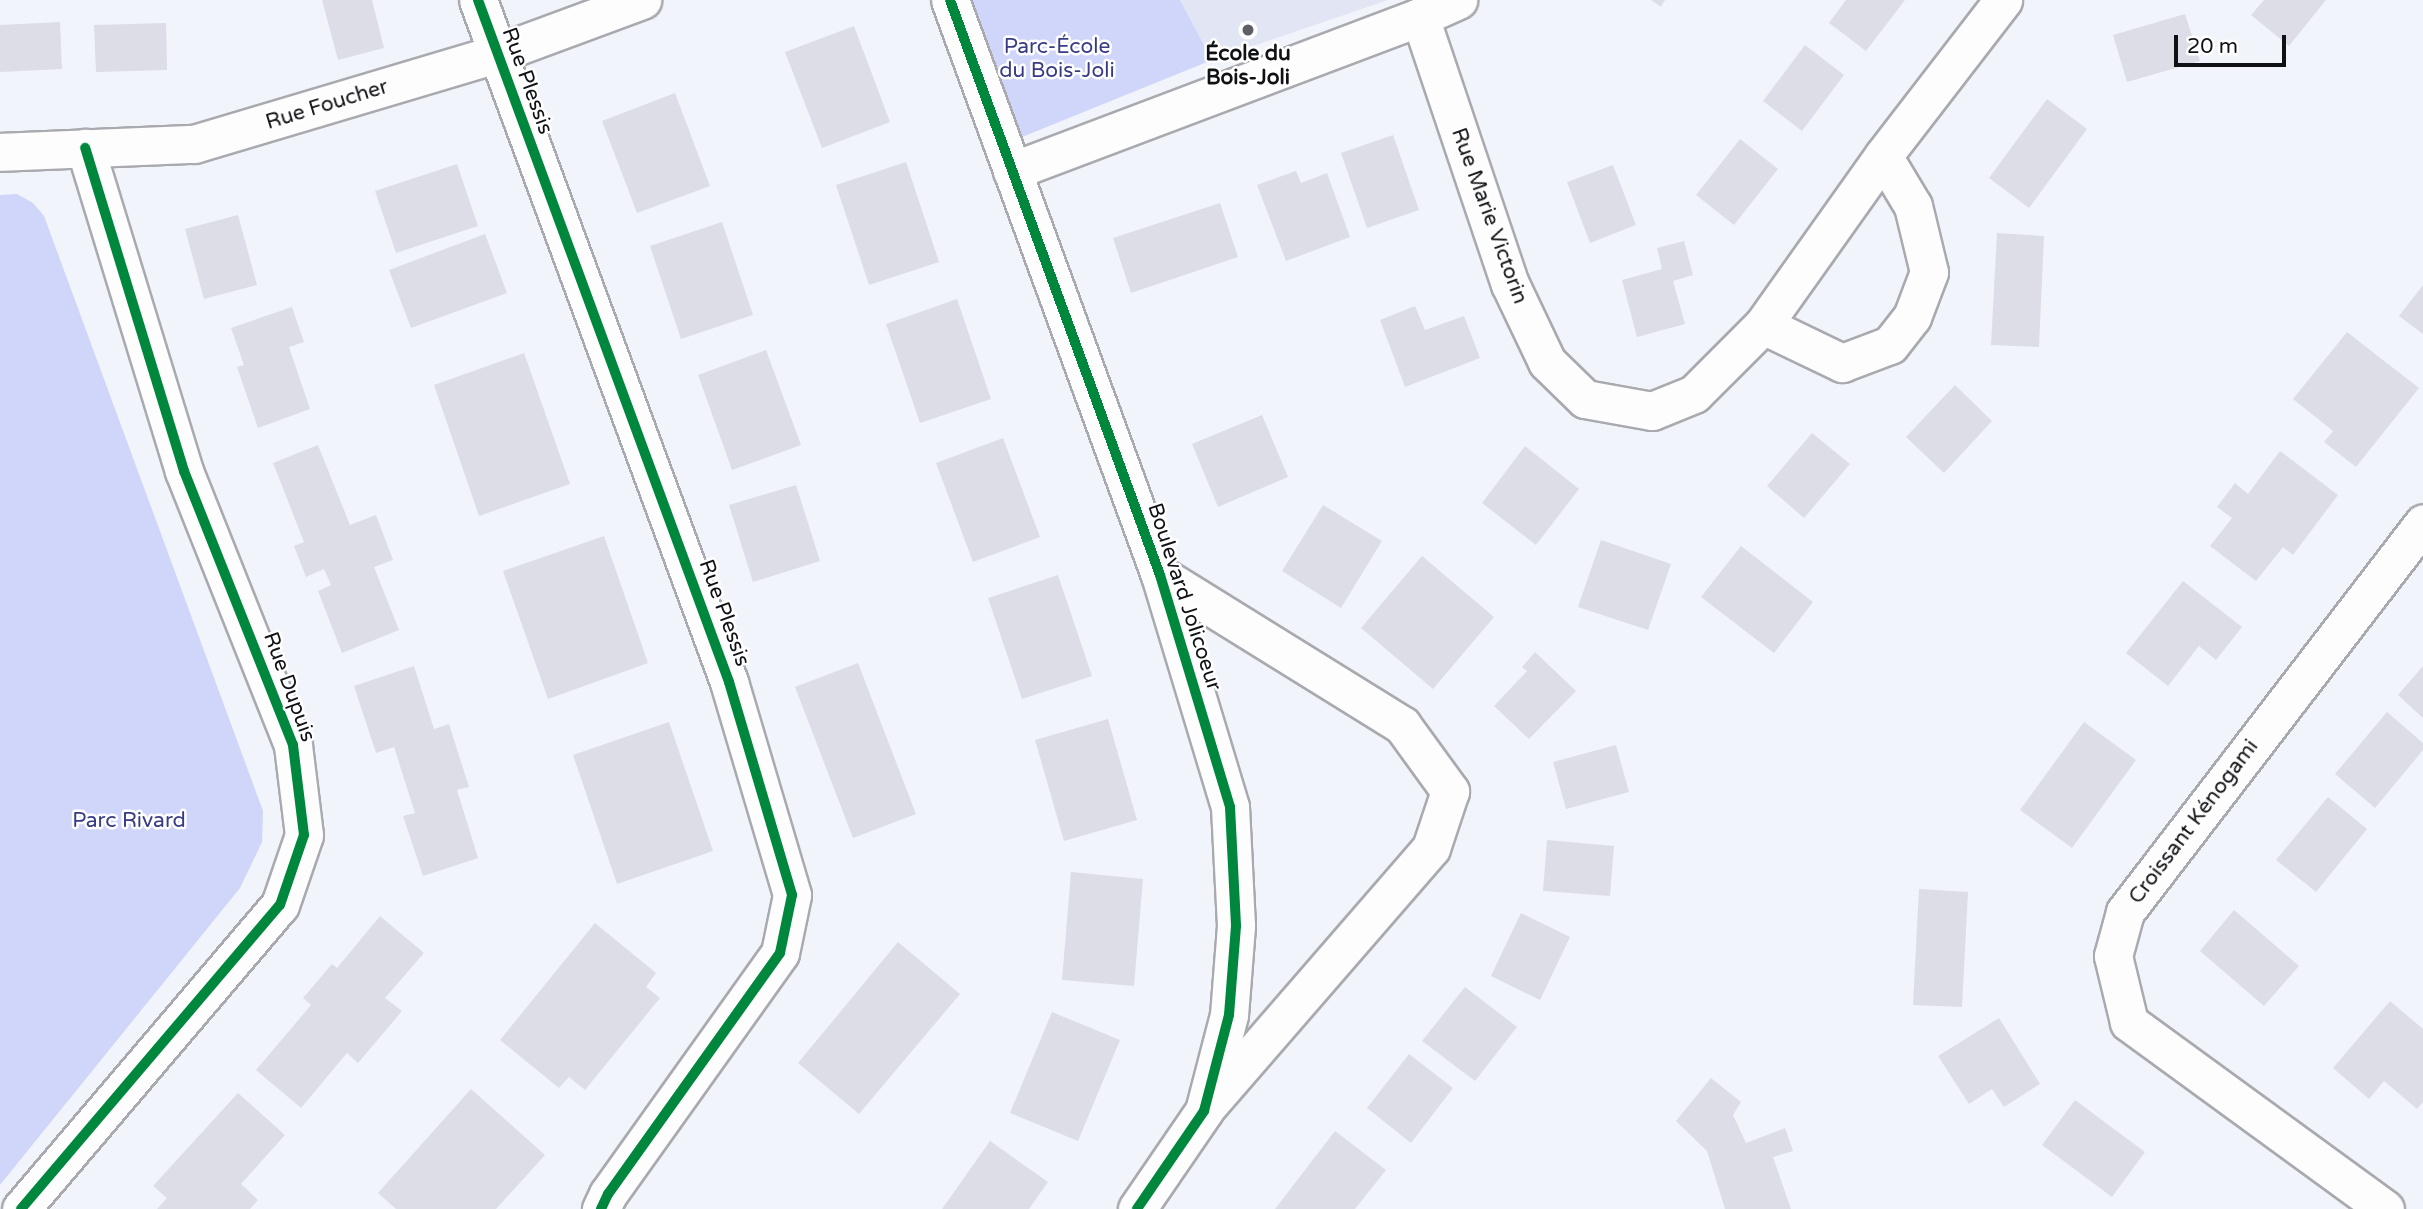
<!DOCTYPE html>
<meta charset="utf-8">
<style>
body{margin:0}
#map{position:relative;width:2423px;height:1209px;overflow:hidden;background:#f2f4fb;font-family:"Varela Round",sans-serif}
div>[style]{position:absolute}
.built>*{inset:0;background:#e2e5f4}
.green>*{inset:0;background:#cfd6fa}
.building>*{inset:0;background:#dcdde7}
.roads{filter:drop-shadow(2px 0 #a9aaaf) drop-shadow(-2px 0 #a9aaaf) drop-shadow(0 2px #a9aaaf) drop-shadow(0 -2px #a9aaaf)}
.minor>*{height:37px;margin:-18.5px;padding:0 18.5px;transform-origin:18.5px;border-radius:18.5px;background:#fdfdfe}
.cycleway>*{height:10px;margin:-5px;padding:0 5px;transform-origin:5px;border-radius:5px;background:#00873e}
.dots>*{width:19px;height:19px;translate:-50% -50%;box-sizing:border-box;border:4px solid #fff;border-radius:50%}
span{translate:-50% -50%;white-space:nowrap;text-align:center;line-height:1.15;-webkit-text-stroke:5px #fff;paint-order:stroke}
.park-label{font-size:21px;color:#373c84}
.poi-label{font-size:21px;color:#101115;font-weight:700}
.street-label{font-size:21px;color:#101115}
.scale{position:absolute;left:2174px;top:35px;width:112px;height:32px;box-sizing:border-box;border:4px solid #101115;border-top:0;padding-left:9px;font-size:21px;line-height:24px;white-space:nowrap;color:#101115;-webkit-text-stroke:5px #fff;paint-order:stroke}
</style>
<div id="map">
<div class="built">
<div style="clip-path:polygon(1180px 0,1388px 0,1212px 60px)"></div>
</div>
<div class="green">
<div style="clip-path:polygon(972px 0,1180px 0,1212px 60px,1022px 137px)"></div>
<div style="clip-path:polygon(17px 194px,33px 203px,44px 216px,263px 811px,262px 842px,240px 888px,0 1185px,0 195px)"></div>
</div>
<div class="building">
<div style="clip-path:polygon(322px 0,372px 0,384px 48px,338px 60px)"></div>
<div style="clip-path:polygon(1651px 0,1665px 0,1661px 7px)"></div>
<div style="clip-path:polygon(1846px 0,1905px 0,1866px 51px,1829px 23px)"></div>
<div style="clip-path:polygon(2264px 0,2326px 0,2289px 46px,2251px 15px)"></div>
<div style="clip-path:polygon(2185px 14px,2200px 61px,2127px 82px,2113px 35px)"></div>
<div style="clip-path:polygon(60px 22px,62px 69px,0 72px,0 25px)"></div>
<div style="clip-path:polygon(166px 23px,167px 70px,96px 72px,94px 25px)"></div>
<div style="clip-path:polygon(854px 26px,890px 122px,822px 148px,785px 52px)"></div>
<div style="clip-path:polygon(1805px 45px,1844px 75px,1802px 131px,1763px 101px)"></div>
<div style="clip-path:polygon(675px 93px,710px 186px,637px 213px,602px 121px)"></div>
<div style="clip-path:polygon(2047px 99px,2087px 129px,2029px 208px,1989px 178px)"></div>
<div style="clip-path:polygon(1393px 135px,1419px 210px,1367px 228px,1341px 153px)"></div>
<div style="clip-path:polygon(1740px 139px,1778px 169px,1734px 225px,1696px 195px)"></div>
<div style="clip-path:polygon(906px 162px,939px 262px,869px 285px,836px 185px)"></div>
<div style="clip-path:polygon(457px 164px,478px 226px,396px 253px,375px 191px)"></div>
<div style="clip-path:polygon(1613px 165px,1636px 225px,1590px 243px,1567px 182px)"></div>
<div style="clip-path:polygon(1296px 171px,1301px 183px,1327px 173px,1350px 237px,1286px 261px,1257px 185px)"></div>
<div style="clip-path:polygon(1220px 203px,1238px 257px,1131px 293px,1113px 238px)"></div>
<div style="clip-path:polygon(238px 215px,257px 285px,204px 299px,185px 229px)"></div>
<div style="clip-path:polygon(722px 222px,753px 315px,681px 339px,650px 246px)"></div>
<div style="clip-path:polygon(1997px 233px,2044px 236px,2039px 347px,1991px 345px)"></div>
<div style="clip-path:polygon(485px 234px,507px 293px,411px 328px,389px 270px)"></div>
<div style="clip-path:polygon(1684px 241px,1693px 275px,1673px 281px,1685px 324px,1637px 337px,1622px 280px,1662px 269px,1657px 248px)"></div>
<div style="clip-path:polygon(2423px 285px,2423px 334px,2399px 316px)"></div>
<div style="clip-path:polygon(957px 299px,991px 399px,920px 423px,886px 324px)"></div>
<div style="clip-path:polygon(1415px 306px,1425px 330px,1464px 316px,1480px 358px,1405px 387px,1380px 320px)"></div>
<div style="clip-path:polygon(292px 307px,304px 342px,289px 347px,310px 409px,258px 428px,237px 367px,244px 365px,231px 328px)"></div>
<div style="clip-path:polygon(2347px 332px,2419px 388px,2356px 467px,2324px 442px,2333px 431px,2293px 399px)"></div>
<div style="clip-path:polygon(766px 350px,801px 445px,732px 470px,698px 375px)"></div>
<div style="clip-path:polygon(524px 353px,570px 484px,479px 516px,434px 385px)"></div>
<div style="clip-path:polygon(1955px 385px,1992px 421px,1944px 473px,1906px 437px)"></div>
<div style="clip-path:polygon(1262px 415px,1288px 477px,1218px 507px,1192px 444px)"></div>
<div style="clip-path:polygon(1812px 433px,1850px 464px,1804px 518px,1767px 486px)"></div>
<div style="clip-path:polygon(1003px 438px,1040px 537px,973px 562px,936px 463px)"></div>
<div style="clip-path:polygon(318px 445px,350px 525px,376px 515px,393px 560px,374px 567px,399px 630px,342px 653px,318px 591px,331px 585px,324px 569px,306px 577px,294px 546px,304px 542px,273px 463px)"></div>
<div style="clip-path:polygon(1525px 446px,1579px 489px,1536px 545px,1482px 503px)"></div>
<div style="clip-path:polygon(2280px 451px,2338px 495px,2293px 555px,2283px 547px,2256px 581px,2210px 546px,2232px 518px,2217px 507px,2235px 483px,2248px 494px)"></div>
<div style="clip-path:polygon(796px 485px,820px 561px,753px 582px,729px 505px)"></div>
<div style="clip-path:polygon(1323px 505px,1382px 541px,1341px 608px,1282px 571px)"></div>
<div style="clip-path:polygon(604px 536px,648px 663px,548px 699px,503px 571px)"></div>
<div style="clip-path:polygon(1601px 540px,1671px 564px,1648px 630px,1578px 607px)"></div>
<div style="clip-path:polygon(1741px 546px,1813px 602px,1774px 653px,1701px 597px)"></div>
<div style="clip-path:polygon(1422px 556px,1494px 617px,1433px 689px,1361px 628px)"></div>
<div style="clip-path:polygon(1058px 575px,1092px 676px,1022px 699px,988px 598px)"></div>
<div style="clip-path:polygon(2183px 581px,2242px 627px,2216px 660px,2199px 646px,2168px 686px,2126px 653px)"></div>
<div style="clip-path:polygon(1535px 652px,1576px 691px,1529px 739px,1494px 706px,1527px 671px,1522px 667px)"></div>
<div style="clip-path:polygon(858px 663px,916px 814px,853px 838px,795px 687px)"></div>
<div style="clip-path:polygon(414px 666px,434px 729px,449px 724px,469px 787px,457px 790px,478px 858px,423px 876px,403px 816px,415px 813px,394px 747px,376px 753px,354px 686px)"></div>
<div style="clip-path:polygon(2423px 666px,2423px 718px,2398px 695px)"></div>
<div style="clip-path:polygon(2387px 712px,2423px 743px,2423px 750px,2375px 808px,2335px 774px)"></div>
<div style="clip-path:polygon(1108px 719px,1137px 820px,1064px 841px,1035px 740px)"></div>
<div style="clip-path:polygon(669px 722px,713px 851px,617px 884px,573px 755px)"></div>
<div style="clip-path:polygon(2084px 722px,2136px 760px,2072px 848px,2020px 810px)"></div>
<div style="clip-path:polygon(1616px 745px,1629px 792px,1566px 809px,1553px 762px)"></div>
<div style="clip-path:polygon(2328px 797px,2367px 829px,2316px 892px,2276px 860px)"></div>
<div style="clip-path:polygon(1547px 840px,1614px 846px,1610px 896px,1543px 891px)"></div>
<div style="clip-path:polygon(1071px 872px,1143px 879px,1134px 986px,1062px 980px)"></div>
<div style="clip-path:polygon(1919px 889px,1968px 892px,1962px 1007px,1913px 1005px)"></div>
<div style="clip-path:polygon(2234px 910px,2299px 966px,2264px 1006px,2200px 951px)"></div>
<div style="clip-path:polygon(1521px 913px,1570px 937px,1540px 1000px,1491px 976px)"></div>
<div style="clip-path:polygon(380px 916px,424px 953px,385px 998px,402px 1011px,358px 1063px,347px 1053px,301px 1108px,256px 1070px,311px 1005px,303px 998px,332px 964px,337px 968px)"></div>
<div style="clip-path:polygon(595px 923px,656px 973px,646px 987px,660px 998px,585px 1090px,569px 1077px,559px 1088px,500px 1040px)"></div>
<div style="clip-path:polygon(898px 942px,960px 994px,859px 1114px,798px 1063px)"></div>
<div style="clip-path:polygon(1465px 987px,1517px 1027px,1475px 1081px,1422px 1041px)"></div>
<div style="clip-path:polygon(2390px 1001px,2423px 1029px,2423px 1102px,2417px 1109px,2384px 1081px,2369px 1099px,2333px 1068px)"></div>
<div style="clip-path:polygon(1052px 1012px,1120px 1040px,1078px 1141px,1010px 1113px)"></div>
<div style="clip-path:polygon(1999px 1018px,2040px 1084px,2004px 1107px,1992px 1089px,1969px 1104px,1938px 1056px)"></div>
<div style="clip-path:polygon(1409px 1054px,1453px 1088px,1411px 1143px,1367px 1108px)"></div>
<div style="clip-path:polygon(1711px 1078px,1741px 1102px,1733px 1115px,1746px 1143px,1785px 1128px,1793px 1151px,1773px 1157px,1791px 1209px,1725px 1209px,1707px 1151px,1676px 1121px)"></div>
<div style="clip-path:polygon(471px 1089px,545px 1155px,496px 1209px,396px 1209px,378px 1193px)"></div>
<div style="clip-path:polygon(238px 1093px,285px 1135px,241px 1184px,258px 1200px,250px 1209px,157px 1209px,167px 1198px,153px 1186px)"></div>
<div style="clip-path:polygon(2075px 1100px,2145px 1152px,2112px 1197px,2042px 1145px)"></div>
<div style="clip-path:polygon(1335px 1131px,1386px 1170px,1355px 1209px,1275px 1209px)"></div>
<div style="clip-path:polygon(990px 1141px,1048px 1182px,1029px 1209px,942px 1209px)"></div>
</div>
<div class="roads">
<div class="minor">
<div style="left:478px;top:0;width:727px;rotate:69.79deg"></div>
<div style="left:729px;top:682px;width:222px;rotate:73.5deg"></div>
<div style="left:792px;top:895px;width:59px;rotate:101.7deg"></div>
<div style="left:780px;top:953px;width:296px;rotate:125.5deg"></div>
<div style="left:608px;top:1194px;width:17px;rotate:115deg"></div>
<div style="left:950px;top:0;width:612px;rotate:69.94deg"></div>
<div style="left:1160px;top:575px;width:242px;rotate:73.2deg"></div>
<div style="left:1230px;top:807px;width:119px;rotate:87.1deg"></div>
<div style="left:1236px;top:926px;width:89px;rotate:94.5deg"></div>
<div style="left:1229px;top:1015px;width:99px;rotate:104.6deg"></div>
<div style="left:1204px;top:1111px;width:119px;rotate:124.4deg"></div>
<div style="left:1420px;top:17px;width:282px;rotate:71.4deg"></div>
<div style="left:1510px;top:284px;width:86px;rotate:64.6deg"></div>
<div style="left:1547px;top:362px;width:53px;rotate:44.2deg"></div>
<div style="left:1585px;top:399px;width:68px;rotate:10.2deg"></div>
<div style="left:1652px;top:411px;width:45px;rotate:-22deg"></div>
<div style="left:1694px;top:394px;width:98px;rotate:-45deg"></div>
<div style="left:1763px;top:325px;width:207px;rotate:-54.6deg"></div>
<div style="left:1883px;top:156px;width:197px;rotate:-52.4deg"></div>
<div style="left:0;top:152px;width:194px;rotate:-2.4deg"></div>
<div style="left:194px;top:144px;width:315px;rotate:-16.6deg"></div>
<div style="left:496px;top:54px;width:156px;rotate:-20.3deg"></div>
<div style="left:1012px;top:171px;width:436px;rotate:-20.7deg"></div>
<div style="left:1420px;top:17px;width:42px;rotate:-24.1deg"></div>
<div style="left:1763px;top:325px;width:88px;rotate:25.7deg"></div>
<div style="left:1842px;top:363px;width:51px;rotate:-20.6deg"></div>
<div style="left:1890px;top:345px;width:36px;rotate:-52deg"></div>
<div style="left:1912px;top:317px;width:48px;rotate:-69.3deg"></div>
<div style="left:1929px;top:272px;width:68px;rotate:-103.6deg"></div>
<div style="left:1913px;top:206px;width:58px;rotate:-121deg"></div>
<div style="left:1160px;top:575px;width:285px;rotate:31.8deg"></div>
<div style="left:1402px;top:725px;width:82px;rotate:54deg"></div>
<div style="left:1450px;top:791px;width:60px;rotate:108.4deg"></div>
<div style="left:1431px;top:848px;width:342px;rotate:130.9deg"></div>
<div style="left:21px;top:1209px;width:399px;rotate:-49.6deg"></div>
<div style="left:280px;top:905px;width:74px;rotate:-71.1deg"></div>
<div style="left:304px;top:835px;width:91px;rotate:-97deg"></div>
<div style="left:293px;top:745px;width:295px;rotate:-111.7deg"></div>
<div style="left:184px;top:471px;width:338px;rotate:-107deg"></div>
<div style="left:2385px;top:1209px;width:317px;rotate:-143.9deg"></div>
<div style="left:2129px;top:1022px;width:68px;rotate:-103.6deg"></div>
<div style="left:2113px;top:956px;width:46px;rotate:-74.7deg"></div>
<div style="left:2125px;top:912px;width:490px;rotate:-52.5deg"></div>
</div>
</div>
<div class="cycleway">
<div style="left:478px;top:0;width:727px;rotate:69.79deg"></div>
<div style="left:729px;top:682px;width:222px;rotate:73.5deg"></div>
<div style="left:792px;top:895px;width:59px;rotate:101.7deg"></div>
<div style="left:780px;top:953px;width:296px;rotate:125.5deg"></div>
<div style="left:608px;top:1194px;width:17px;rotate:115deg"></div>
<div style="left:950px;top:0;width:612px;rotate:69.94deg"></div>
<div style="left:1160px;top:575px;width:242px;rotate:73.2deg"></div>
<div style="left:1230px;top:807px;width:119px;rotate:87.1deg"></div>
<div style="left:1236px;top:926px;width:89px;rotate:94.5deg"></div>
<div style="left:1229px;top:1015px;width:99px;rotate:104.6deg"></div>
<div style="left:1204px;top:1111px;width:119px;rotate:124.4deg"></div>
<div style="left:21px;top:1209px;width:399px;rotate:-49.6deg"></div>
<div style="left:280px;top:905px;width:74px;rotate:-71.1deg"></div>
<div style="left:304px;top:835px;width:91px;rotate:-97deg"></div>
<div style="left:293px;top:745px;width:295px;rotate:-111.7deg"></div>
<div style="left:184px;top:471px;width:338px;rotate:-107deg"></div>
</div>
<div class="dots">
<div style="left:1248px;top:30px;background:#5f6066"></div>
</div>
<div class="park-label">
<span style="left:1057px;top:59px">Parc-École<br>du Bois-Joli</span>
<span style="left:129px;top:821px">Parc Rivard</span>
</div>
<div class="poi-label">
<span style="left:1248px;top:66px">École du<br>Bois-Joli</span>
</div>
<div class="street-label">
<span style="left:527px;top:81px;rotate:70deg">Rue Plessis</span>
<span style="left:327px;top:105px;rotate:-17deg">Rue Foucher</span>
<span style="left:1489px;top:216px;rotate:70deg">Rue Marie Victorin</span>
<span style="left:1184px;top:597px;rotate:72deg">Boulevard Jolicoeur</span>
<span style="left:724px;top:613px;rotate:70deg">Rue Plessis</span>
<span style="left:289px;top:687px;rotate:70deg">Rue Dupuis</span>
<span style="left:2194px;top:822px;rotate:-53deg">Croissant Kénogami</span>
</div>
<div class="scale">20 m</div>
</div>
